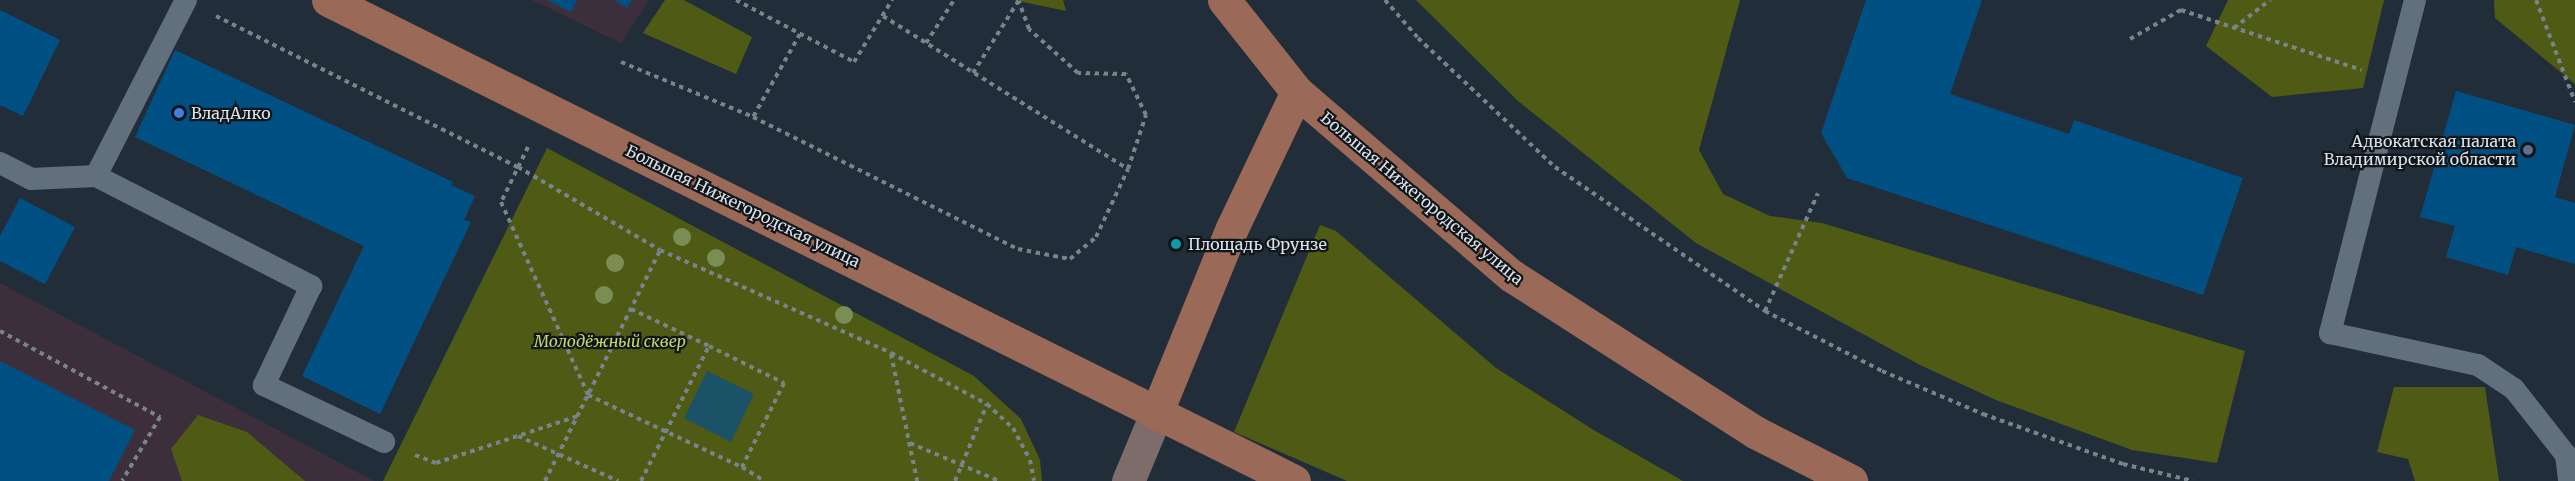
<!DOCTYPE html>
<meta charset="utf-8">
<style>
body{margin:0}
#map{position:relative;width:2575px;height:481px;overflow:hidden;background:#212e39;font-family:Merriweather,serif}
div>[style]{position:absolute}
.commercial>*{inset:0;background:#3d2e3b}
.green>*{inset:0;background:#4f5a15}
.water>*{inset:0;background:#1c5267}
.building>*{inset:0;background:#005084}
.path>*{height:4px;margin-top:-2px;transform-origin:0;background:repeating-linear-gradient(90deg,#78838c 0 4.5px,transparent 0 9px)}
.lane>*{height:22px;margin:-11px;padding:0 11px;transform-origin:11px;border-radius:11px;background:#62707d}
.secondary>*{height:33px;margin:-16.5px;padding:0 16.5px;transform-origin:16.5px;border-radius:16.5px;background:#7e6c6a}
.primary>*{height:33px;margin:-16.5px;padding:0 16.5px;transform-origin:16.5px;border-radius:16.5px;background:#9b6957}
.trees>*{width:18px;height:18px;margin:-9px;border-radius:50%;background:#7a8d54}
.dots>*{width:16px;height:16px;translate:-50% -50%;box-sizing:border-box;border:3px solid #10151a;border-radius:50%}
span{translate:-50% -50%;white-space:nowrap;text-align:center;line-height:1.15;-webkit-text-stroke:4.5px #10151a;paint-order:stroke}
.poi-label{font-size:16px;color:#dae3ea}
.left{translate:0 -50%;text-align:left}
.right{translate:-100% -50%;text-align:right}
.street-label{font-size:16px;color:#dae3ea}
.park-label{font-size:16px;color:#c3da6b;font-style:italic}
</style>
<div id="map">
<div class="commercial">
<div style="clip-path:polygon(532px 0,649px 0,621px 43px)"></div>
<div style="clip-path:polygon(0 283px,374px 481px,0 481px)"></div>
</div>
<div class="green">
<div style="clip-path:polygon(665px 0,684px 0,752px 37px,736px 74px,643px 33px)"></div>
<div style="clip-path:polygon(1013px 0,1063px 0,1066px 11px)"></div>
<div style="clip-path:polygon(1416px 0,1740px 0,1699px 150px,1723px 194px,1770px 216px,1822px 223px,2245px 351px,2217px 463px,2132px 450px,1996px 400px,1920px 365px,1696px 243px,1518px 101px)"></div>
<div style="clip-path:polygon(2228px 0,2384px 0,2363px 88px,2272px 97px,2206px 46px)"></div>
<div style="clip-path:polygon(2494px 0,2575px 0,2575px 84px,2495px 18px)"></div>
<div style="clip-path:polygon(547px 148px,974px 376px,1021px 419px,1040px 460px,1042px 481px,383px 481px)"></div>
<div style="clip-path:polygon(1320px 225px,1336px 231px,1496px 368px,1592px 429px,1683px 481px,1347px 481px,1234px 432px)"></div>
<div style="clip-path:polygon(2394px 387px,2485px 387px,2499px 481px,2415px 481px,2408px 459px,2377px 452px)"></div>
<div style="clip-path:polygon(198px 415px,247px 432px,305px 481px,182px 481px,171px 449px)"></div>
</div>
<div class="water">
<div style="clip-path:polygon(707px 371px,754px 394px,731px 442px,684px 418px)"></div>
</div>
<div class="building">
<div style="clip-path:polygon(547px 0,577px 0,571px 12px)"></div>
<div style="clip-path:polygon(614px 0,632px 0,627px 8px)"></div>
<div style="clip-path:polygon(1866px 0,1982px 0,1950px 94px,2069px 134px,2074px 120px,2243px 178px,2203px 295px,1847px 178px,1821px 133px)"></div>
<div style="clip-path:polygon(0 10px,60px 40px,23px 116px,0 105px)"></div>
<div style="clip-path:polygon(175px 50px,453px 182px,451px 185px,475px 196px,464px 220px,471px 222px,380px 414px,302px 376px,364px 246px,135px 137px)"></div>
<div style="clip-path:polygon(2456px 91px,2575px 125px,2555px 197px,2575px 203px,2575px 264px,2516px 247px,2508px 275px,2446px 257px,2455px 226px,2420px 217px)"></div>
<div style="clip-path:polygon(20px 198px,75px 227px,45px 284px,0 261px,0 236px)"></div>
<div style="clip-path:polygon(0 361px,135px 430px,109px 481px,0 481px)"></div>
</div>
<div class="path">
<div style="left:736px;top:0;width:133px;rotate:27.7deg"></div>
<div style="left:854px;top:62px;width:73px;rotate:-58.5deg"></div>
<div style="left:1385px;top:0;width:50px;rotate:49deg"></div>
<div style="left:1418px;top:38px;width:188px;rotate:43.3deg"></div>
<div style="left:1555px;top:167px;width:255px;rotate:34.4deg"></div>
<div style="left:1765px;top:311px;width:131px;rotate:27.1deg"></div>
<div style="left:1882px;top:371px;width:110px;rotate:23.1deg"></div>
<div style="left:1983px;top:414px;width:149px;rotate:19.7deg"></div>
<div style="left:2123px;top:464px;width:72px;rotate:13.7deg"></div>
<div style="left:2536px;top:0;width:109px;rotate:69.1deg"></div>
<div style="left:216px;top:16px;width:338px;rotate:26.6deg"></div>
<div style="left:518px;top:167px;width:164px;rotate:30.3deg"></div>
<div style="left:660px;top:250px;width:253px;rotate:24deg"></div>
<div style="left:891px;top:353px;width:109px;rotate:28deg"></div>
<div style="left:987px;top:404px;width:35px;rotate:43deg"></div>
<div style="left:1013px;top:428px;width:36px;rotate:62deg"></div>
<div style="left:1030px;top:460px;width:21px;rotate:79deg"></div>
<div style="left:883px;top:16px;width:289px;rotate:32deg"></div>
<div style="left:2234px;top:28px;width:46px;rotate:-37.9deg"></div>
<div style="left:800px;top:34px;width:95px;rotate:119.5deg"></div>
<div style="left:753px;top:117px;width:296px;rotate:26.5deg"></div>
<div style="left:1018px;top:249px;width:53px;rotate:10.9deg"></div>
<div style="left:1070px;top:259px;width:34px;rotate:-40deg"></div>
<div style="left:1096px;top:237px;width:75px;rotate:-64.8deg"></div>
<div style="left:1128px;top:169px;width:57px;rotate:-71.6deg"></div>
<div style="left:1146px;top:115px;width:46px;rotate:-116deg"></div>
<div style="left:1126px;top:74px;width:48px;rotate:-178.8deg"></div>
<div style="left:1078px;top:73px;width:66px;rotate:-138.1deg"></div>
<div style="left:1029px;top:29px;width:30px;rotate:-110deg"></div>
<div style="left:2130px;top:39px;width:59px;rotate:-29.6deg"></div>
<div style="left:2181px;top:10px;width:190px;rotate:18.4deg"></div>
<div style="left:926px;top:43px;width:51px;rotate:-56.9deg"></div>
<div style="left:621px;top:62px;width:143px;rotate:22.6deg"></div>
<div style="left:973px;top:73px;width:86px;rotate:-57.8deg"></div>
<div style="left:528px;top:147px;width:61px;rotate:116.1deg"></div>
<div style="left:501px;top:202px;width:212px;rotate:65.7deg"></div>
<div style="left:588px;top:395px;width:170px;rotate:25.1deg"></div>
<div style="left:742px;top:467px;width:26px;rotate:32deg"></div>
<div style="left:631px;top:309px;width:86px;rotate:25.4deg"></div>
<div style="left:1765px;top:311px;width:129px;rotate:-65.8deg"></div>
<div style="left:0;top:331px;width:182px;rotate:28.3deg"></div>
<div style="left:160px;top:417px;width:74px;rotate:120.7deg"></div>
<div style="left:891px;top:354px;width:130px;rotate:78.4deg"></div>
<div style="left:518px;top:436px;width:110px;rotate:24.2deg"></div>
<div style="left:910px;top:443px;width:97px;rotate:23.1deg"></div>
<div style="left:415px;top:455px;width:22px;rotate:21deg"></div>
<div style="left:436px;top:463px;width:150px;rotate:-18.3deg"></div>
<div style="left:545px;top:481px;width:258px;rotate:-63.5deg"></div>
<div style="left:641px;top:481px;width:151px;rotate:-63.3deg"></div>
<div style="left:709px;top:346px;width:84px;rotate:26.3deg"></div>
<div style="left:784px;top:383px;width:94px;rotate:116.6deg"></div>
<div style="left:955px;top:481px;width:83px;rotate:-67.4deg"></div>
</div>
<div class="lane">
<div style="left:186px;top:0;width:198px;rotate:117.1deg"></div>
<div style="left:96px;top:176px;width:242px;rotate:27.1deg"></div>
<div style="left:311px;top:286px;width:110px;rotate:115.4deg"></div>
<div style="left:264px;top:385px;width:133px;rotate:25.4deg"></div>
<div style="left:2415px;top:0;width:344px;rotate:104.3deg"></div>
<div style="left:2330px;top:333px;width:151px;rotate:12.2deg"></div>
<div style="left:2478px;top:365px;width:43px;rotate:33.7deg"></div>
<div style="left:2514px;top:389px;width:84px;rotate:51.8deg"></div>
<div style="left:2566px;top:455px;width:26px;rotate:83deg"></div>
<div style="left:0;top:163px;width:35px;rotate:27deg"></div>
<div style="left:31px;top:179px;width:65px;rotate:-2.6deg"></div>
</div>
<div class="secondary">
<div style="left:1128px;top:481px;width:73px;rotate:-67.3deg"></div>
</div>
<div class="primary">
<div style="left:328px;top:0;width:1079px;rotate:26.47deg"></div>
<div style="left:1224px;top:0;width:117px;rotate:51.6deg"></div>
<div style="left:1297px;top:92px;width:283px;rotate:40.6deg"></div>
<div style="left:1512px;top:276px;width:289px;rotate:32.7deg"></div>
<div style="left:1755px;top:432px;width:108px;rotate:27deg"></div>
<div style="left:1156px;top:414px;width:201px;rotate:-67.8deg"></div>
<div style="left:1232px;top:228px;width:151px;rotate:-64.5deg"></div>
</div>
<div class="trees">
<div style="left:682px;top:237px"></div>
<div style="left:716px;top:258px"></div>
<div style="left:615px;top:263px"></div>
<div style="left:604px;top:295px"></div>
<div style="left:844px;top:315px"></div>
</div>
<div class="dots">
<div style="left:179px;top:113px;background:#3f7fe0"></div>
<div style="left:2528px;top:150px;background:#5c6f8a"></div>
<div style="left:1176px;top:244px;background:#0f9aa8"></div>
</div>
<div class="poi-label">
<span class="left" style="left:191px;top:113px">ВладАлко</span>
<span class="right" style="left:2516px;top:150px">Адвокатская палата<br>Владимирской области</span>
<span class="left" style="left:1188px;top:244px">Площадь Фрунзе</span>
</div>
<div class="street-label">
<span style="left:1422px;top:198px;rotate:40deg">Большая Нижегородская улица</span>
<span style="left:743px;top:206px;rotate:26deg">Большая Нижегородская улица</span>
</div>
<div class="park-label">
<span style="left:610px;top:341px">Молодёжный сквер</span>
</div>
</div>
